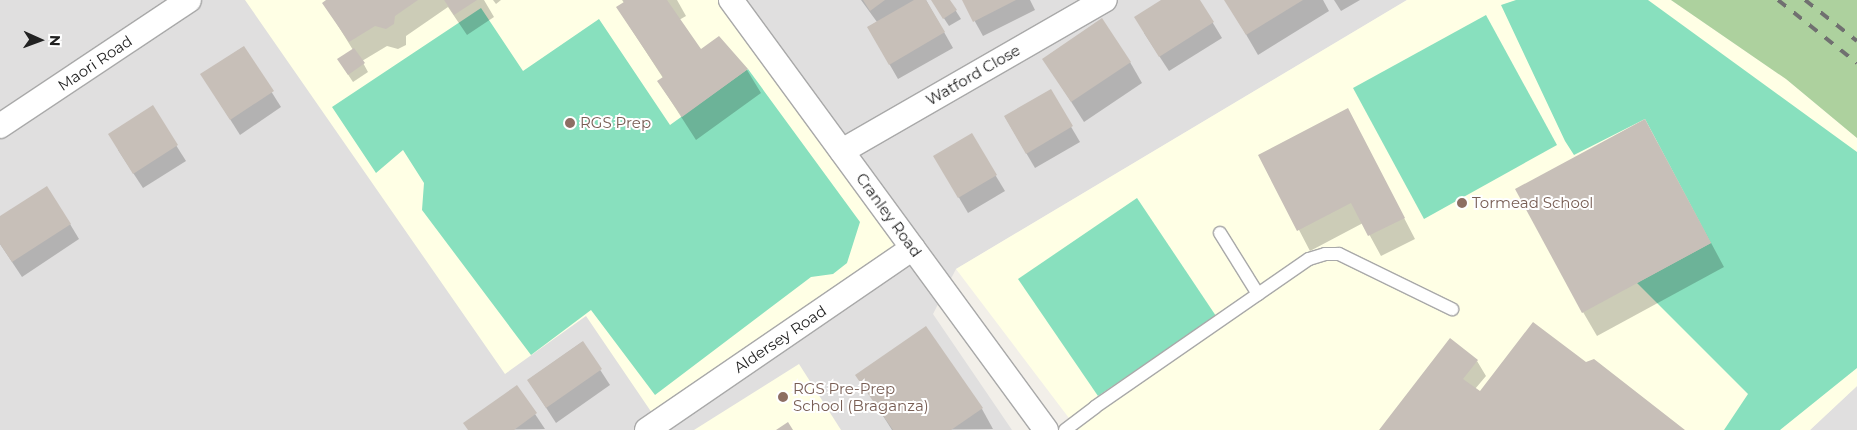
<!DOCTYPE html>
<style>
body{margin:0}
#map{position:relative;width:1857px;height:430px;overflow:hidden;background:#f2efe9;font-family:Montserrat,sans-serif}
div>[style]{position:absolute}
.residential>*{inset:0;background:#e0dfdf}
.education>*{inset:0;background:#ffffe5}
.forest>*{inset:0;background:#add19e}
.pitch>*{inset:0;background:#88e0be}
.shadow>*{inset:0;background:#0003}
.building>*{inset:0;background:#c7bfb8}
.roads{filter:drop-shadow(1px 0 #a9a9a9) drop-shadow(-1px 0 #a9a9a9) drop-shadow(0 1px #a9a9a9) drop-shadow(0 -1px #a9a9a9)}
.lane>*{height:12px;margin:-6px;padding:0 6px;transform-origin:6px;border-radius:6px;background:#fff}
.street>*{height:24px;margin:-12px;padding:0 12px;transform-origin:12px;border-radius:12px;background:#fff}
.rail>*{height:4px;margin-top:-2px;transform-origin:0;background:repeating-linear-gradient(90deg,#707070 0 10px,transparent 0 20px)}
.dots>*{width:14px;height:14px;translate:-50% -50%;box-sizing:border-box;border:2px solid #fff;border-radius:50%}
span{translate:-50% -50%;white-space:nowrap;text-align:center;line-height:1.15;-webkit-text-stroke:4px #fff;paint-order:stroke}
.street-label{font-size:15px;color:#222}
.education-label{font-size:15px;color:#785e54}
.left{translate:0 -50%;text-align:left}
.north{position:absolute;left:15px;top:15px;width:50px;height:50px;-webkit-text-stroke:4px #fff;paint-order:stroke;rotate:92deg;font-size:14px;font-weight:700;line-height:20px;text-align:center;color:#222}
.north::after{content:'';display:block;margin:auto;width:18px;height:22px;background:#222;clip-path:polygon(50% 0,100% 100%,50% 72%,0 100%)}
</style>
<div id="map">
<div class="residential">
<div style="clip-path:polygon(0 0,1407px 0,956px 269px,933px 314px,1012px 430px,0 430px)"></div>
<div style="clip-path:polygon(1857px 386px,1857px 430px,1810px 430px)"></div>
</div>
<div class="education">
<div style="clip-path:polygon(245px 0,719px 0,900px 246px,652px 413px,586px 316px,505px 374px)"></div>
<div style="clip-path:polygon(1407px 0,1671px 0,1786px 79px,1857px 138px,1857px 386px,1810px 430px,1078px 430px,956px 269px)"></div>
<div style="clip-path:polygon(799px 364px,841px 430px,694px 430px)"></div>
</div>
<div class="forest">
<div style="clip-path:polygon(1671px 0,1857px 0,1857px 138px,1786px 79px)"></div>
</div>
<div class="pitch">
<div style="clip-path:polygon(1516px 0,1648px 0,1857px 152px,1857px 368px,1780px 430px,1724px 430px,1748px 394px,1637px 283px,1711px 243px,1645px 119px,1574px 155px,1565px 141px,1501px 5px)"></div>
<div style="clip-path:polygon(481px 8px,523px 71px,599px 19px,670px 125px,748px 69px,860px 222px,847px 263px,833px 274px,811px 277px,655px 395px,591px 310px,531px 355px,422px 210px,424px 183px,403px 150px,376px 173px,332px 107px)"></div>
<div style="clip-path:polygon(1486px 15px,1557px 145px,1424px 219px,1353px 88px)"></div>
<div style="clip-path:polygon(1137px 198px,1216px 316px,1098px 396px,1018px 279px)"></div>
</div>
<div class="shadow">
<div style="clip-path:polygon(328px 0,484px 0,494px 17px,467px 35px,448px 7px,406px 36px,406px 45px,398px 49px,387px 46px,362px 61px,368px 72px,353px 82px,343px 67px,353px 50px,324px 3px)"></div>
<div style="clip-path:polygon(493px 0,501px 0,496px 4px)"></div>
<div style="clip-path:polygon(622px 0,677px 0,686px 16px,679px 20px,701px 50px,747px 70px,761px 93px,696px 140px,658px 81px,663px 78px,617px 7px,624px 3px)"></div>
<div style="clip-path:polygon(861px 0,926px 0,953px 48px,898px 79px,868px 27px,877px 22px)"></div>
<div style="clip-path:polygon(932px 0,949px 0,961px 19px,949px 26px)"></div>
<div style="clip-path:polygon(963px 0,1030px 0,1035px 10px,983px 36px)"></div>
<div style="clip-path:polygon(1164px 0,1199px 0,1222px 38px,1169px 71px,1144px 33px)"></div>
<div style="clip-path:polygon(1226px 0,1323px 0,1329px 11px,1258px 55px)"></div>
<div style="clip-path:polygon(1334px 0,1360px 0,1341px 11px)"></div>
<div style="clip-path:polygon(243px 47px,281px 107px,240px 135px,202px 75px)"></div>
<div style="clip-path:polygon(1044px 59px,1130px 62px,1142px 83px,1084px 122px)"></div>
<div style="clip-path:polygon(1050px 91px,1080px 142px,1035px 168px,1005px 117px)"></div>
<div style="clip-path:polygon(152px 107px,186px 161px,143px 188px,118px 150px)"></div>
<div style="clip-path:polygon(1348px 110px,1415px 239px,1381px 256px,1363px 223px,1310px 251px,1260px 155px)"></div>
<div style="clip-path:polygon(971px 135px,1005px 191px,968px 213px,935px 157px)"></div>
<div style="clip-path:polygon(1658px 144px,1724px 267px,1597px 336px,1583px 312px)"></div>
<div style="clip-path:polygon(0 218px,70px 224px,79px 239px,22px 277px,0 244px)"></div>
<div style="clip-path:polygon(582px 342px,610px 385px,556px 423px,528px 380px)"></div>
<div style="clip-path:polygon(1477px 361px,1486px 376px,1475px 389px,1480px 393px,1586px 363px,1683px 430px,1380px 430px)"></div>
<div style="clip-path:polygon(857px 375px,982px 409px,993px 429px,892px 430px)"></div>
<div style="clip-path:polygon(517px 387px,545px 429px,469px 430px)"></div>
</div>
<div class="building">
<div style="clip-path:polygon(326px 0,418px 0,395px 16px,394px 24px,386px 29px,375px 26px,349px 42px,322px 3px)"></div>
<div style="clip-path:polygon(444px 0,477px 0,454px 15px)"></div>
<div style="clip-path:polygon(623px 0,667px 0,701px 49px,719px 36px,748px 69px,682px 117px,657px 81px,663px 77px,616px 7px,624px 2px)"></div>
<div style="clip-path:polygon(863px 0,885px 0,870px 11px)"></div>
<div style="clip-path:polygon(914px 0,926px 0,945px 32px,889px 65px,867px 27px)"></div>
<div style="clip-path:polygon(931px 0,950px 0,957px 10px,943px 19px)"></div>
<div style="clip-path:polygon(962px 0,1016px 0,973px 22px)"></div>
<div style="clip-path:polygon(1161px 0,1200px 0,1214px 22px,1159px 57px,1134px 17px)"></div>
<div style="clip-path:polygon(1224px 0,1303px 0,1246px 35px)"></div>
<div style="clip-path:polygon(1102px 18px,1131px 62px,1071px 102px,1042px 59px)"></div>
<div style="clip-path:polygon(244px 46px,274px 91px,230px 120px,200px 74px)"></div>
<div style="clip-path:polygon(354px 48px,365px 63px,348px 75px,337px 59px)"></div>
<div style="clip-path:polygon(1051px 89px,1073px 126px,1026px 154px,1004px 116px)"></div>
<div style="clip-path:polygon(153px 105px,178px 145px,133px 174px,108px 134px)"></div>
<div style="clip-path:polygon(1348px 108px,1405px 218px,1368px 236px,1351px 203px,1297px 231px,1258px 155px)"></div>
<div style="clip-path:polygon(1645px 119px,1711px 243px,1582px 313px,1515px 189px)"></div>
<div style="clip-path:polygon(972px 133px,997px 175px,958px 198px,933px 156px)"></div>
<div style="clip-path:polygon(47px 186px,71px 224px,12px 262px,0 244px,0 216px)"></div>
<div style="clip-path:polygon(1533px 322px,1586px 362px,1594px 359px,1685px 430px,1379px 430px,1450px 338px,1478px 360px,1463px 379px,1480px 391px)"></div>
<div style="clip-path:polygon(926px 326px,983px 408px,951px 430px,893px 430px,855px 375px)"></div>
<div style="clip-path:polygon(583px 341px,602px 369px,546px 408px,527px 380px)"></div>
<div style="clip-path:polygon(517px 385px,537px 413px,514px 430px,468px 430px,463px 423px)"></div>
<div style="clip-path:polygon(788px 422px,793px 430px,776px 430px)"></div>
</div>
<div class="roads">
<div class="lane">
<div style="left:1220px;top:233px;width:72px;rotate:58.1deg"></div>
<div style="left:1065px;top:430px;width:38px;rotate:-37deg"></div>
<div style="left:1095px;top:407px;width:260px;rotate:-34.7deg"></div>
<div style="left:1309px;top:259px;width:17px;rotate:-17deg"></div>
<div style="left:1325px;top:254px;width:14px"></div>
<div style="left:1339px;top:254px;width:126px;rotate:26deg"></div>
</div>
<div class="street">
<div style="left:731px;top:0;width:533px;rotate:53.78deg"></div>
<div style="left:0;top:126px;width:227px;rotate:-33.7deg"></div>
<div style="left:842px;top:151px;width:303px;rotate:-29.9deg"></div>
<div style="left:647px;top:430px;width:322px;rotate:-34.4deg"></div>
</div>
</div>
<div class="rail">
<div style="left:1778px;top:0;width:101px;rotate:38.6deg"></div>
<div style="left:1805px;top:0;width:66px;rotate:38.3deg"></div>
</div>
<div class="dots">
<div style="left:570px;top:123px;background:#8d6e63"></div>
<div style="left:1462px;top:203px;background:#8d6e63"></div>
<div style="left:783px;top:397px;background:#8d6e63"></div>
</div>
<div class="street-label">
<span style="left:95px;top:63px;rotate:-34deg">Maori Road</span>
<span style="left:973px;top:75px;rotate:-30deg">Watford Close</span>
<span style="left:889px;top:215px;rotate:54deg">Cranley Road</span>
<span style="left:780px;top:339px;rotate:-34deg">Aldersey Road</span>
</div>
<div class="education-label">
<span class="left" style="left:580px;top:123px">RGS Prep</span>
<span class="left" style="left:1472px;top:203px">Tormead School</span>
<span class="left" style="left:793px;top:397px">RGS Pre-Prep<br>School (Braganza)</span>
</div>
<div class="north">N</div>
</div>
